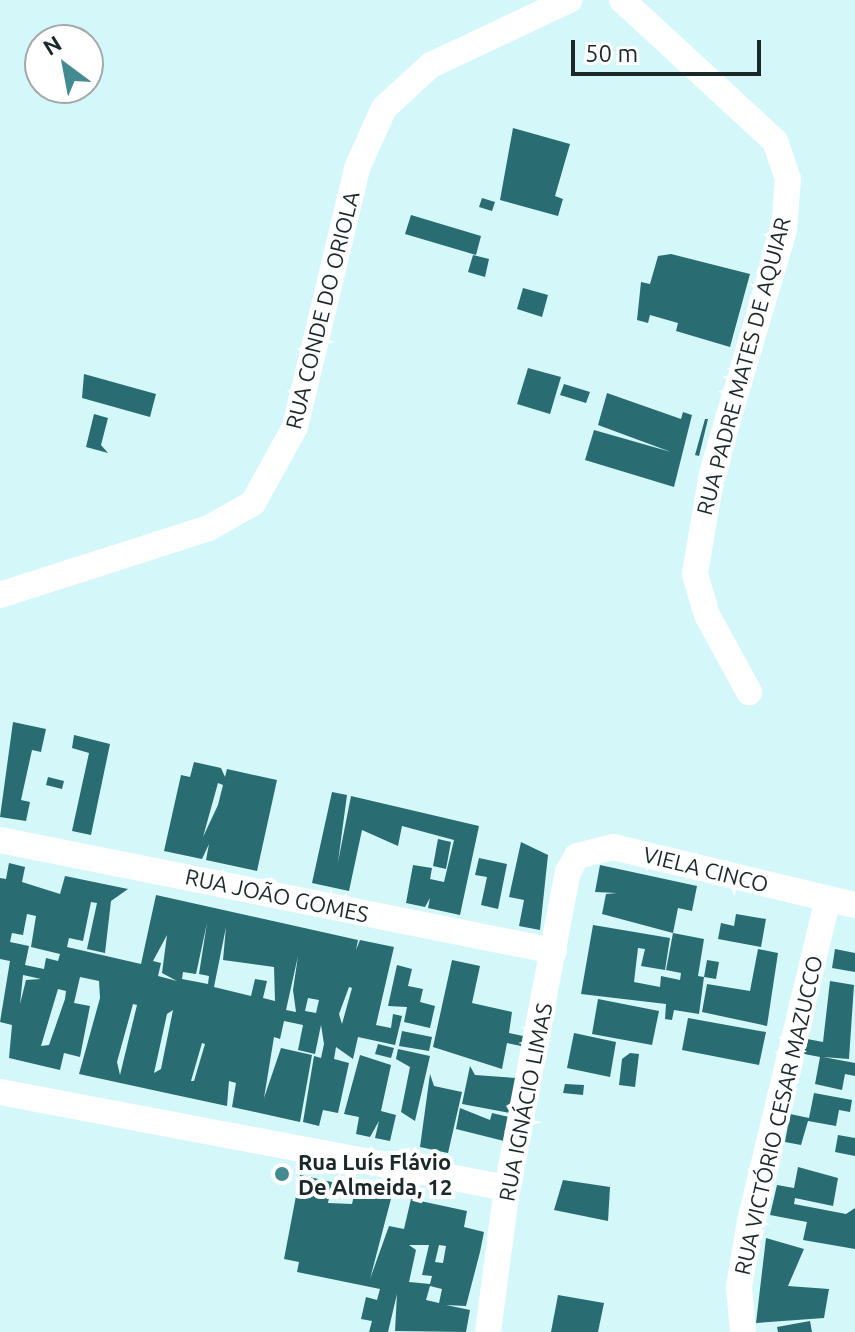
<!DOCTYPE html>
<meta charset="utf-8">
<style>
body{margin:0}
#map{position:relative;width:855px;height:1332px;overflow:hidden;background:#d4f8fa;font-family:Ubuntu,sans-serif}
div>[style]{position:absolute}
.building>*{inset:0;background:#296c71}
.minor>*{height:26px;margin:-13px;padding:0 13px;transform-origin:13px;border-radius:13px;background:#fff}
.dots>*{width:22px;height:22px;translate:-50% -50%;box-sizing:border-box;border:4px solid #fff;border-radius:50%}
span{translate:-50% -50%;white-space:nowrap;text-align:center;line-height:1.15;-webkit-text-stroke:8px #fff;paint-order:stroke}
.street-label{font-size:22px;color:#1b2829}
.poi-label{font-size:22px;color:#1b2829;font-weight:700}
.left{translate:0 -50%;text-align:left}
.north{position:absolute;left:24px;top:24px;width:80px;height:80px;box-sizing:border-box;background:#fff;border:2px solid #a4a9a9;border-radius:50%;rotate:328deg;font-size:22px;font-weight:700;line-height:32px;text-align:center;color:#1b2829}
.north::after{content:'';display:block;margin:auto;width:28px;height:36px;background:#448b91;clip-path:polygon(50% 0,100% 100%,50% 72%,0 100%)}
.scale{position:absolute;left:571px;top:40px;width:190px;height:36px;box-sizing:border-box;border:4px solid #1b2829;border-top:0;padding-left:10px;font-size:24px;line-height:28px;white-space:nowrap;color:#1b2829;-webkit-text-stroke:6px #fff;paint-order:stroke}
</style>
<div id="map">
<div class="building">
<div style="clip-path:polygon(513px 128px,570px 144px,555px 196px,563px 199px,558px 216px,500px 200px)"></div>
<div style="clip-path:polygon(482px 198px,495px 202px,492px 211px,479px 207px)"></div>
<div style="clip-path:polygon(411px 215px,481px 236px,476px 255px,405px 234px)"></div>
<div style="clip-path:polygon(671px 254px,750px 274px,730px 347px,676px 331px,678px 323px,650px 315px,648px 323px,637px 320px,641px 282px,650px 284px,658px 256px)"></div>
<div style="clip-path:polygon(473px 255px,489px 259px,485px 277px,468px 272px)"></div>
<div style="clip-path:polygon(523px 288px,548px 295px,542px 317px,517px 309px)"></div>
<div style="clip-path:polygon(528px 368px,561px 377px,550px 414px,517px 404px)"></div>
<div style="clip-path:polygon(84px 374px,156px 394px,150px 417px,82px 398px)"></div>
<div style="clip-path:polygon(564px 384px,590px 392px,586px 403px,560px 395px)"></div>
<div style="clip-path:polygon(607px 393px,681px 419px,683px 412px,692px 415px,674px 487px,585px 460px,594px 430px,671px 452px,598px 425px)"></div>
<div style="clip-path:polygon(94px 414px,108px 418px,101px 445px,108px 453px,86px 447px)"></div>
<div style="clip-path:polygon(705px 419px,708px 419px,699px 456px,695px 455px)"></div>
<div style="clip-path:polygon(13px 722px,46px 729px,41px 752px,32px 750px,21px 800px,30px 802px,26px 821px,0 817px)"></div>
<div style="clip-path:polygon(74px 735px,110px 744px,91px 835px,72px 831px,89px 753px,72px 748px)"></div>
<div style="clip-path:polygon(evenodd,194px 762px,221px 768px,225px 777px,227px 769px,277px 780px,257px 871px,206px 860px,209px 844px,202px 859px,164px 851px,181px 775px,190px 777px,194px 762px,218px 783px,223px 785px,218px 805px,203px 837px,218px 783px)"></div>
<div style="clip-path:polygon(48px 777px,64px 781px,62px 789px,46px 785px)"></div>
<div style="clip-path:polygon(332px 792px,347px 795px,338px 862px,351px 796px,479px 826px,460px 915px,428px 908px,430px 898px,425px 907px,406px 903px,413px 865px,432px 868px,430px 879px,444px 882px,454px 840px,402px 826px,398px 846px,362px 830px,349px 891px,312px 883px)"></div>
<div style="clip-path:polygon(438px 839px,451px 842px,446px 869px,433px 866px)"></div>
<div style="clip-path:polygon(521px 842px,548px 855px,540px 930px,519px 926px,524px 900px,509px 897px)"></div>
<div style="clip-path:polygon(479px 858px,507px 864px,498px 909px,481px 905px,487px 877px,475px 875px)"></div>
<div style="clip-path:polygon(evenodd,9px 863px,25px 867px,22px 882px,60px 894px,65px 876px,128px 889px,111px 901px,105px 953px,87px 949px,97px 903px,91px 902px,83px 941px,69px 938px,67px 947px,141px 964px,156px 895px,358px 940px,356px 950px,360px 940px,394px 947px,376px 1025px,391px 1028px,393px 1014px,402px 1016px,395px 1045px,358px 1037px,353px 1059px,336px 1047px,334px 1059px,349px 1063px,338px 1113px,323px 1110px,319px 1126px,303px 1122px,314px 1056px,321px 1058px,324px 1044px,321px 1025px,315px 1054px,298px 1050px,303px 1025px,284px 1021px,280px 1039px,274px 1037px,264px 1098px,281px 1048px,312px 1055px,300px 1122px,232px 1107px,236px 1083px,229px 1081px,227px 1106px,171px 1094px,79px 1074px,100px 998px,99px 981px,80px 977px,74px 1003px,90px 1006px,80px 1057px,64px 1053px,60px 1070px,9px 1058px,12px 1025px,0 1022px,10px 961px,0 959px,0 878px,6px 879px,9px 863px,27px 914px,36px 916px,31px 947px,60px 954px,58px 961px,46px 958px,44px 969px,25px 965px,29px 946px,10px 942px,12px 933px,23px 935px,27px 914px,9px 863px,207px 923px,199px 974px,209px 976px,208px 984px,182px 979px,183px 972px,196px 974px,207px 923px,9px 863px,226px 927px,223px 960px,274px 967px,275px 1001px,263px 998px,267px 981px,255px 979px,251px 996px,214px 987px,226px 927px,9px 863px,167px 935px,162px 973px,177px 981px,158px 976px,161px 963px,153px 961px,167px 935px,9px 863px,298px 956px,293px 990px,296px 1012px,286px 1010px,298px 956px,9px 863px,23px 975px,41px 979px,26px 980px,20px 1004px,23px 975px,9px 863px,349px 987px,352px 988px,342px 1024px,339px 1014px,349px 987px,9px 863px,58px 989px,66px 991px,65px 999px,49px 1045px,41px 1046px,58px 989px,9px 863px,308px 998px,319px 1000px,316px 1013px,305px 1011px,308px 998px,9px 863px,133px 1004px,137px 1005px,120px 1075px,117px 1062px,133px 1004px,9px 863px,173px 1010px,161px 1069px,154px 1073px,167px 1014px,173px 1010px,9px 863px,202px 1043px,205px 1044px,194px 1081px,191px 1081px,202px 1043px)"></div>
<div style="clip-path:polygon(600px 865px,697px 886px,692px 911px,678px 908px,673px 933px,602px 914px,606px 894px,617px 893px,595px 892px)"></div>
<div style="clip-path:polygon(736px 914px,766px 919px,761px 947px,718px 939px,721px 923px,734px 926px)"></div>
<div style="clip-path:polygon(593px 925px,670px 938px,665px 970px,641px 966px,645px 949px,638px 948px,634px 982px,660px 987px,661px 976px,680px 980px,681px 973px,666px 970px,673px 933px,704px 939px,698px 976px,704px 977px,707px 960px,719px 962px,716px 979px,704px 977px,699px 1014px,674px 1010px,672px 1020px,665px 1019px,666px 1004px,581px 994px)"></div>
<div style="clip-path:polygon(758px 949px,778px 953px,767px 1026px,702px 1012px,707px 984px,750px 991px)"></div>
<div style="clip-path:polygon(835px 949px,855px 953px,855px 972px,832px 968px)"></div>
<div style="clip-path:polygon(452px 960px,480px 966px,472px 1003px,512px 1012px,509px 1033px,523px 1036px,521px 1046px,507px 1043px,502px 1069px,433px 1047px)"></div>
<div style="clip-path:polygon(397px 965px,412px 969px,408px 986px,423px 989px,420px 1002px,435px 1006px,430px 1028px,404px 1022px,407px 1007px,388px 1006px)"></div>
<div style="clip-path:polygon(830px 981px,854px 985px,849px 1059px,823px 1057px,855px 1063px,855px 1076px,845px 1074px,842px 1090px,815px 1084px,820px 1057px,799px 1053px,802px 1038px,823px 1042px)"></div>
<div style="clip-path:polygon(598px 999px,659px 1011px,652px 1045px,592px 1034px)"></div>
<div style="clip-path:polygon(688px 1018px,766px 1032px,759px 1065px,682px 1050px)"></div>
<div style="clip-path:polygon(402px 1031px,432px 1037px,429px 1051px,399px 1046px)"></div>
<div style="clip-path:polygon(574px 1033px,616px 1042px,610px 1077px,567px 1068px)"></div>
<div style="clip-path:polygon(378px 1044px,394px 1048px,391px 1058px,375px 1054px)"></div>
<div style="clip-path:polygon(398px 1049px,430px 1056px,415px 1121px,401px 1112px,410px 1067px,396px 1059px)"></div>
<div style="clip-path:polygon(630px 1053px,639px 1054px,635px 1087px,619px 1085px,622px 1059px)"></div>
<div style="clip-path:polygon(360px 1055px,391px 1065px,381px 1111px,396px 1115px,390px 1141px,375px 1138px,379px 1121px,370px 1137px,356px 1134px,359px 1117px,344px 1114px)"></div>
<div style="clip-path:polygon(470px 1066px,475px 1075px,516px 1078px,510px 1113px,462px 1104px)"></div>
<div style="clip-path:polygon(430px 1074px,434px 1086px,462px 1092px,448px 1153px,420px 1147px)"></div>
<div style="clip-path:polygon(565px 1084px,584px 1085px,583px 1095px,563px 1093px)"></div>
<div style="clip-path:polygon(814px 1093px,852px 1100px,850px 1112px,839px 1110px,836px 1126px,808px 1121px,801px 1145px,785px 1142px,790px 1114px,809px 1118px)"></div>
<div style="clip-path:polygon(460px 1108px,490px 1120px,492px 1113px,509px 1117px,504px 1141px,456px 1129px)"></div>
<div style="clip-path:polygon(838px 1135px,855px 1138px,855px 1156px,835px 1152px)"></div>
<div style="clip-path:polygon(798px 1167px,838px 1178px,833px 1206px,795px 1198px,794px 1204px,846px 1214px,855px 1208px,855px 1249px,803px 1240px,807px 1222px,770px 1215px,777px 1185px,794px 1188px)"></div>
<div style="clip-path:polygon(evenodd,300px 1175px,332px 1182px,328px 1203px,352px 1204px,356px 1187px,392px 1195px,370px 1279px,389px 1226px,404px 1229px,411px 1199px,467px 1211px,464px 1227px,484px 1232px,480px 1252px,466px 1306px,446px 1305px,470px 1310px,466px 1332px,395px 1331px,397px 1294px,388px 1332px,369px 1332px,372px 1321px,361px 1319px,366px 1297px,377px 1300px,380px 1289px,297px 1272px,299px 1262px,284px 1259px,300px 1175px,409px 1245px,429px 1245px,422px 1275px,432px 1276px,430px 1284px,409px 1282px,416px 1250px,409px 1245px,300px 1175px,439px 1245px,446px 1246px,443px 1263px,435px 1262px,439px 1245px,300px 1175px,430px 1286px,442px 1289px,439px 1303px,426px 1300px,430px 1286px)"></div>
<div style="clip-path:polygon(563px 1180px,610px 1187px,608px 1221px,554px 1210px)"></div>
<div style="clip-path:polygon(766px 1238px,804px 1249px,788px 1286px,829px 1289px,824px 1318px,756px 1323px)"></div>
<div style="clip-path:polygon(558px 1295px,604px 1303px,598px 1332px,551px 1332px)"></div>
<div style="clip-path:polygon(810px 1321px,812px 1332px,778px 1332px,777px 1327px)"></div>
</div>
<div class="minor">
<div style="left:622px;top:0;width:208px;rotate:42.7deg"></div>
<div style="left:775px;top:141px;width:40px;rotate:71.1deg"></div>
<div style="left:788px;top:179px;width:51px;rotate:94.5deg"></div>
<div style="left:784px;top:230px;width:253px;rotate:106.5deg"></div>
<div style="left:712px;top:473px;width:102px;rotate:99.6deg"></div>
<div style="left:695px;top:574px;width:43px;rotate:73.7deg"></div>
<div style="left:707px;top:615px;width:88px;rotate:61.4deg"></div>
<div style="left:0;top:595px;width:219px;rotate:-17.8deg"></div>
<div style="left:209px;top:528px;width:51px;rotate:-29.6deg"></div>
<div style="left:253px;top:503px;width:87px;rotate:-61.1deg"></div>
<div style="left:295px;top:427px;width:266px;rotate:-76.5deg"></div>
<div style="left:357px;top:168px;width:66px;rotate:-65.8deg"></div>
<div style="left:384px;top:108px;width:64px;rotate:-42.5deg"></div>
<div style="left:431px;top:65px;width:153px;rotate:-25.2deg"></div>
<div style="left:0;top:840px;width:565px;rotate:11.33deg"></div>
<div style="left:0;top:1092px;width:516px;rotate:10.72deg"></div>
<div style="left:488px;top:1332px;width:145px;rotate:-82.5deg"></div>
<div style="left:507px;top:1188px;width:322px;rotate:-79.1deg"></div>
<div style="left:568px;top:872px;width:18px;rotate:-61deg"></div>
<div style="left:577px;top:856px;width:37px;rotate:-14deg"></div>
<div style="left:613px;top:847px;width:249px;rotate:13.5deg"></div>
<div style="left:743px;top:1332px;width:45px;rotate:-95.1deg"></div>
<div style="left:739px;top:1287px;width:67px;rotate:-80.5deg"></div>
<div style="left:750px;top:1221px;width:331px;rotate:-76.4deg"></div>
</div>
<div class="dots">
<div style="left:282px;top:1174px;background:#448b91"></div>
</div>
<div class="street-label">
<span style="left:322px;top:310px;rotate:-76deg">RUA CONDE DO ORIOLA</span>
<span style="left:743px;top:366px;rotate:-75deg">RUA PADRE MATES DE AQUIAR</span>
<span style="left:706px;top:869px;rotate:14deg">VIELA CINCO</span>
<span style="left:277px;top:895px;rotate:12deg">RUA JOÃO GOMES</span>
<span style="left:525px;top:1102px;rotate:-79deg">RUA IGNÁCIO LIMAS</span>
<span style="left:778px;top:1115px;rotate:-77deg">RUA VICTÓRIO CESAR MAZUCCO</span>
</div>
<div class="poi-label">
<span class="left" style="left:298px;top:1174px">Rua Luís Flávio<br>De Almeida, 12</span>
</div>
<div class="north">N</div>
<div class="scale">50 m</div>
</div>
